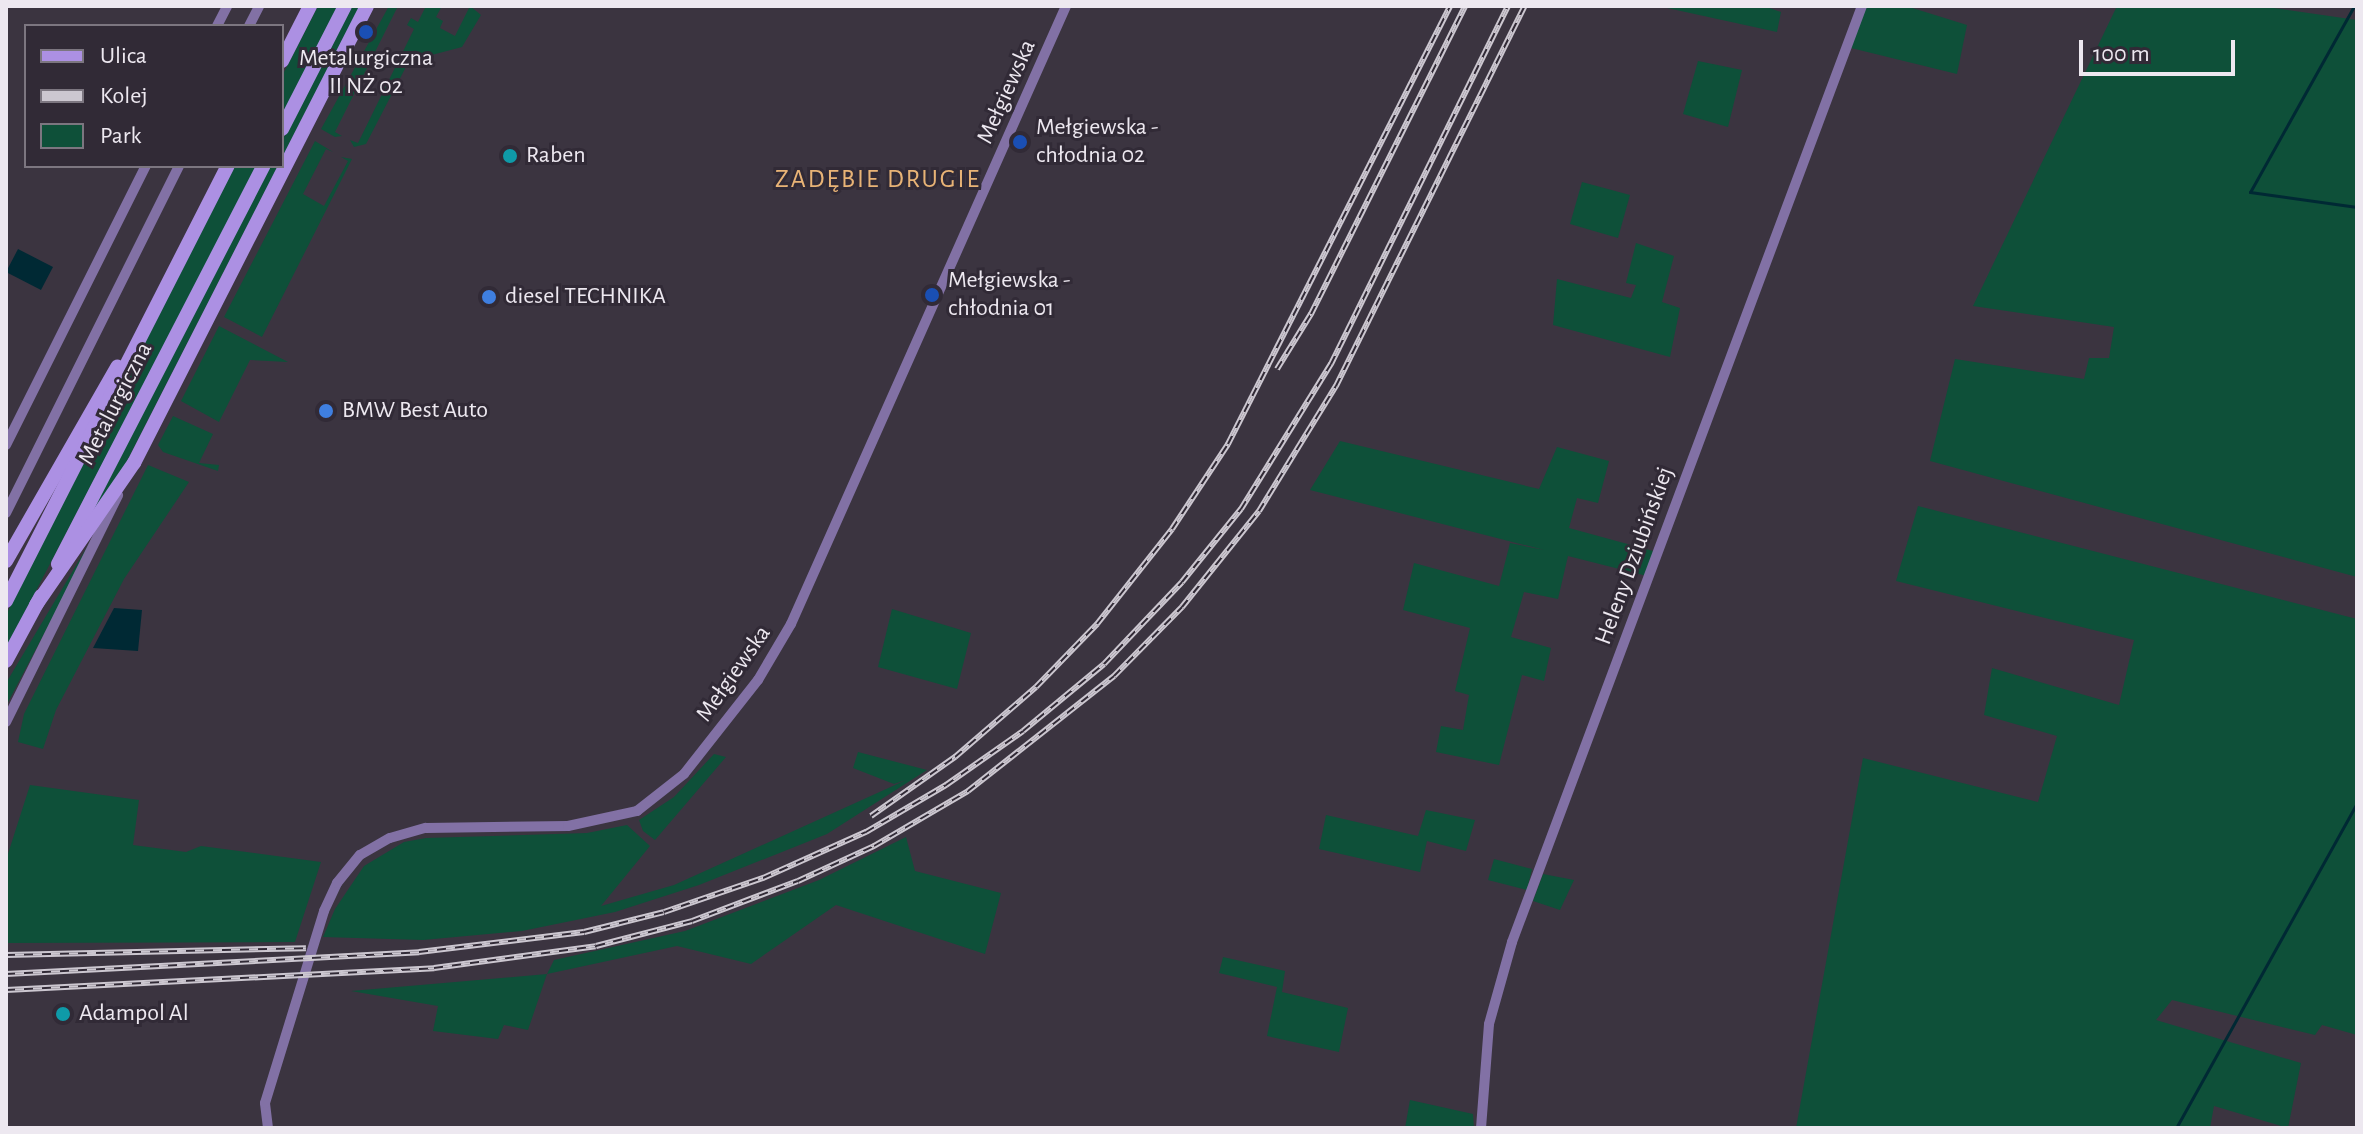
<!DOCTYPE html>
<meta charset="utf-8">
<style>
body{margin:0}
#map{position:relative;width:2363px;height:1134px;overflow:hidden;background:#3b3440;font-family:"Alegreya Sans",sans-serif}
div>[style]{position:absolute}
.green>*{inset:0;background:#0e5039}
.water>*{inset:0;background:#002934}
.stream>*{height:3px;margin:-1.5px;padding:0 1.5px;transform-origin:1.5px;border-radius:1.5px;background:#002934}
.minor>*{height:10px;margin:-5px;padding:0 5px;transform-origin:5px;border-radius:5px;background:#8271a5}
.secondary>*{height:14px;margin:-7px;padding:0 7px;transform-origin:7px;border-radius:7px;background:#ac90e3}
.rail>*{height:6px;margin-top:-3px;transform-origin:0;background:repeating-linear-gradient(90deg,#312a36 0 9px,#ccc7d0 0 18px);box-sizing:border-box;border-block:2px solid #ccc7d0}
.dots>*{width:22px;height:22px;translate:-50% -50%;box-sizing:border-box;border:4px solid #312a36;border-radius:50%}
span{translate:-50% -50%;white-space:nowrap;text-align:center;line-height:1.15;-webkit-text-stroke:6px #312a36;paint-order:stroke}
.poi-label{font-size:24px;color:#ede8f0}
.left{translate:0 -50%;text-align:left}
.street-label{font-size:24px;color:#ede8f0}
.neighbourhood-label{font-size:26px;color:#e8b376;letter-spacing:2px}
.frame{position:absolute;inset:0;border:8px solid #ede8f0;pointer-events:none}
.legend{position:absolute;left:24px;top:24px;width:260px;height:144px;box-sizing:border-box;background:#312a36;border:2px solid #7c7680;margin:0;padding:10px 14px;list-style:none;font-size:24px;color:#ede8f0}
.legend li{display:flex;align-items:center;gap:16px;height:40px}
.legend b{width:40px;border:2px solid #7c7680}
.scale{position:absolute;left:2079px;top:40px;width:156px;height:36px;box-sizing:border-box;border:4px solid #ede8f0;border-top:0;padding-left:10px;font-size:24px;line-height:28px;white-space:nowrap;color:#ede8f0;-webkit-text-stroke:6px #312a36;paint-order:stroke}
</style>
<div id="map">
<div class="green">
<div style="clip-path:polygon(318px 6px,340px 6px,282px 119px,282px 76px)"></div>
<div style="clip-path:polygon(351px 6px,360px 6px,282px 158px,282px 141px)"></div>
<div style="clip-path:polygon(389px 6px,398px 6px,335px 132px,342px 136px,335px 137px,321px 129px)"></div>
<div style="clip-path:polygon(426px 6px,442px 6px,436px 17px,443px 21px,440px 28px,455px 36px,470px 6px,481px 15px,462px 47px,409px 61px,366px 144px,354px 147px,350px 140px,358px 143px,414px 29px,407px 25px,411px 18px,418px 22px)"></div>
<div style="clip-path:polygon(1658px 6px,1764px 6px,1781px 12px,1777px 32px)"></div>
<div style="clip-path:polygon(1866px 6px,1906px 6px,1967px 25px,1957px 74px,1851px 48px)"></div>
<div style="clip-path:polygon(2117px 6px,2260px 6px,2357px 20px,2357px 577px,1930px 461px,1955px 359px,2084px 379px,2089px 358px,2109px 358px,2114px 327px,1973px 306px)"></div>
<div style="clip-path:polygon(1698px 61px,1742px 70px,1728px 127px,1683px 114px)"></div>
<div style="clip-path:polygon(315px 141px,333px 152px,326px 149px,303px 194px,324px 206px,348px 161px,341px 157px,352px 159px,262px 337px,224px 317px)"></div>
<div style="clip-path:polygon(235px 166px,258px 166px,6px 648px,6px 615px)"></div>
<div style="clip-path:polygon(269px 166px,278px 166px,109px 496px,71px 552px)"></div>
<div style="clip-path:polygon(1582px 182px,1630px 195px,1618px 238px,1570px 224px)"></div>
<div style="clip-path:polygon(1636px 243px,1674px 256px,1662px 302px,1680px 308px,1670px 357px,1553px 325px,1557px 279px,1631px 298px,1636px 285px,1626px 283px)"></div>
<div style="clip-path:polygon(219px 326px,288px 362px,250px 360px,219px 422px,181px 401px)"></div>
<div style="clip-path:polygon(173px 416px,213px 434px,199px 463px,219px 465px,218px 471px,163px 452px,158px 445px)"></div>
<div style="clip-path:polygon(1340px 441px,1539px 489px,1557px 447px,1609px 461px,1598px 503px,1577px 498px,1569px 528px,1653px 551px,1647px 576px,1568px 556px,1558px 599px,1524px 592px,1511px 637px,1551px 648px,1544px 681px,1522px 675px,1499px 765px,1436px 752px,1441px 726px,1463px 730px,1469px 695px,1455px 691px,1470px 628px,1403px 610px,1414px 563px,1499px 586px,1510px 543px,1544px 550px,1310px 490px)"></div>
<div style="clip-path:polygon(148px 465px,189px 482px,124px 579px,56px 710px,43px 749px,18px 742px,24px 714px)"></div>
<div style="clip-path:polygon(1918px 506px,2357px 619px,2357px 1035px,2322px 1025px,2315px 1035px,2172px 1000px,2156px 1020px,2301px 1063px,2288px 1128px,2214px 1106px,2210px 1128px,1796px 1128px,1863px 758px,2038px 802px,2057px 736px,1984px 715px,1992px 668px,2119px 705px,2134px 640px,1896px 581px)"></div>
<div style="clip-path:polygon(90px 542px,65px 594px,6px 706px,6px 683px)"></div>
<div style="clip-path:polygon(892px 609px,971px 633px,957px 689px,878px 667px)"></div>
<div style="clip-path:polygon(858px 752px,927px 770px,827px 834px,699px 885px,615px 912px,522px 931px,423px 940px,323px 937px,335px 909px,364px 866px,404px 842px,426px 838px,587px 833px,627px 825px,650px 846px,601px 906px,674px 885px,906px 780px,894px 784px,853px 768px)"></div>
<div style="clip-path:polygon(714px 754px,726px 757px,655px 840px,643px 831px,639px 820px,674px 797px)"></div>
<div style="clip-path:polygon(30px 785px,139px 800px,133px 845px,186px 852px,201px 846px,321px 862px,295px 942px,6px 943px,6px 860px)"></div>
<div style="clip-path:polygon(1426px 810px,1475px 820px,1466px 851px,1427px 841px,1420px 872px,1319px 849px,1326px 815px,1418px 836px)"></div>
<div style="clip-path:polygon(906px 837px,915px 871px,1001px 893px,985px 954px,836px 905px,751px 964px,677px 946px,547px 974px,528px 1030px,504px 1025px,498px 1039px,433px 1031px,438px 1006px,351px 991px,547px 974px,554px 960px,685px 931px,819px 880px)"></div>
<div style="clip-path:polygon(1494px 859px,1532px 869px,1527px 890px,1488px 880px)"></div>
<div style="clip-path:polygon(1543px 874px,1574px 880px,1560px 910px,1533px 901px)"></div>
<div style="clip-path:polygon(1223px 957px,1285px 971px,1282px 992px,1348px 1008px,1339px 1052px,1267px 1036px,1277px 987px,1219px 973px)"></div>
<div style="clip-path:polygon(1410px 1100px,1473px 1114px,1474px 1128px,1405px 1128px)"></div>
</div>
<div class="water">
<div style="clip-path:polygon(18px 249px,53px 267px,41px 290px,6px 272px)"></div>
<div style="clip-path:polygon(114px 608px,142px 610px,138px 651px,93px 648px)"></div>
</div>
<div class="stream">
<div style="left:2354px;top:6px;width:213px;rotate:119.2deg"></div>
<div style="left:2250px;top:192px;width:108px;rotate:8deg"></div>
<div style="left:2176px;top:1128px;width:372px;rotate:-60.9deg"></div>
</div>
<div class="minor">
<div style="left:217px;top:26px;width:22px;rotate:-63deg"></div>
<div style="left:249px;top:26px;width:22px;rotate:-63deg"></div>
<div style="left:6px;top:445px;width:312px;rotate:-63.4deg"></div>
<div style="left:6px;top:513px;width:388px;rotate:-63.5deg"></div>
<div style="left:6px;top:722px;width:253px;rotate:-63.7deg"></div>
<div style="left:268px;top:1128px;width:25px;rotate:-97deg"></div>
<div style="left:265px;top:1103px;width:201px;rotate:-72.9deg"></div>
<div style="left:324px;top:911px;width:31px;rotate:-65deg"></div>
<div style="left:337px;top:883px;width:36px;rotate:-51deg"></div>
<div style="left:360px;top:855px;width:34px;rotate:-30deg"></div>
<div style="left:390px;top:838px;width:37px;rotate:-16deg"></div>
<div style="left:426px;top:828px;width:142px;rotate:-0.8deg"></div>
<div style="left:568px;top:826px;width:71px;rotate:-12.3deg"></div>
<div style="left:637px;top:811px;width:60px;rotate:-38.2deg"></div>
<div style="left:684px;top:774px;width:120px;rotate:-51.8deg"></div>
<div style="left:758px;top:680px;width:65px;rotate:-59.5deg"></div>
<div style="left:791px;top:624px;width:676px;rotate:-66.01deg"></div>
<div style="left:1481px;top:1128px;width:104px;rotate:-85.6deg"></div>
<div style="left:1489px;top:1024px;width:85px;rotate:-74.3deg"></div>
<div style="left:1512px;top:942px;width:999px;rotate:-69.5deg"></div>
</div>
<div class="secondary">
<div style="left:282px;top:61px;width:62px;rotate:-63deg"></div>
<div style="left:282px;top:129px;width:138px;rotate:-62.9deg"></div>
<div style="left:6px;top:561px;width:224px;rotate:-60.2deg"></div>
<div style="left:58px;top:564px;width:448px;rotate:-62.7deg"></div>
<div style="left:6px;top:601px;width:488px;rotate:-63deg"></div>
<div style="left:36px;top:605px;width:173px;rotate:-55.4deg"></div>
<div style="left:134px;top:463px;width:513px;rotate:-62.99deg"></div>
<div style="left:6px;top:661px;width:74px;rotate:-61.7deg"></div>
</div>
<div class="rail">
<div style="left:1277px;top:369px;width:65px;rotate:-58.3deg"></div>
<div style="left:1311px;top:314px;width:344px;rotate:-63.4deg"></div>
<div style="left:871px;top:816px;width:103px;rotate:-35.1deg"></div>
<div style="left:955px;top:757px;width:107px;rotate:-40.8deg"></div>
<div style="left:1036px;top:687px;width:88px;rotate:-45.9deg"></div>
<div style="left:1097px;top:624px;width:121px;rotate:-51.7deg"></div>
<div style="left:1172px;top:529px;width:102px;rotate:-56.6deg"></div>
<div style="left:1228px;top:444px;width:491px;rotate:-63.1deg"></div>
<div style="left:6px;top:955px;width:300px;rotate:-1.3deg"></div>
<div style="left:6px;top:974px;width:414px;rotate:-3deg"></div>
<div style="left:419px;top:952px;width:166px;rotate:-6.9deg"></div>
<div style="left:584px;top:932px;width:82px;rotate:-14deg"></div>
<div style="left:664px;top:912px;width:105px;rotate:-19deg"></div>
<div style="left:763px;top:878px;width:113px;rotate:-24.1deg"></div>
<div style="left:866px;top:832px;width:93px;rotate:-30.4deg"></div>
<div style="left:946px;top:785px;width:94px;rotate:-35deg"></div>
<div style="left:1023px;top:731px;width:105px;rotate:-39.6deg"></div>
<div style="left:1104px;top:664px;width:113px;rotate:-46.4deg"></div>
<div style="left:1182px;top:582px;width:94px;rotate:-51.1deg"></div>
<div style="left:1241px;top:509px;width:171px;rotate:-58.2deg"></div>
<div style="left:1331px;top:364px;width:399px;rotate:-63.7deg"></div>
<div style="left:6px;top:990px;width:429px;rotate:-2.9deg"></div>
<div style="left:434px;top:968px;width:163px;rotate:-7.7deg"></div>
<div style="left:596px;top:946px;width:99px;rotate:-14.6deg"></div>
<div style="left:692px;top:921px;width:113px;rotate:-20.7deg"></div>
<div style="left:798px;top:881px;width:84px;rotate:-24.7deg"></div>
<div style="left:874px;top:846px;width:109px;rotate:-30.3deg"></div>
<div style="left:968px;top:791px;width:186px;rotate:-38.2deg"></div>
<div style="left:1114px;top:676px;width:97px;rotate:-45.4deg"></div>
<div style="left:1182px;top:607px;width:123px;rotate:-51.3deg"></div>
<div style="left:1259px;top:511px;width:147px;rotate:-58.4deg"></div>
<div style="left:1336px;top:386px;width:424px;rotate:-63.6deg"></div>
</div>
<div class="dots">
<div style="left:366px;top:32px;background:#1a4fb4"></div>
<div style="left:1020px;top:142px;background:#1a4fb4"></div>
<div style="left:510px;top:156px;background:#0f9aa8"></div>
<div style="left:932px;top:295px;background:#1a4fb4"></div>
<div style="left:489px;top:297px;background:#3f7fe0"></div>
<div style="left:326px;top:411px;background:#3f7fe0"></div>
<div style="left:63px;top:1014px;background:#0f9aa8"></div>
</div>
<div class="poi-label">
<span style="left:366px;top:73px">Metalurgiczna<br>II NŻ 02</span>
<span class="left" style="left:1036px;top:142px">Mełgiewska -<br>chłodnia 02</span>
<span class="left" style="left:526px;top:156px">Raben</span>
<span class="left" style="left:948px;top:295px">Mełgiewska -<br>chłodnia 01</span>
<span class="left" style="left:505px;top:297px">diesel TECHNIKA</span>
<span class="left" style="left:342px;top:411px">BMW Best Auto</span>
<span class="left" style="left:79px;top:1014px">Adampol Al</span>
</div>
<div class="street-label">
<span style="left:1007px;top:92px;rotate:-66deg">Mełgiewska</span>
<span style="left:116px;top:404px;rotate:-63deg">Metalurgiczna</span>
<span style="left:1635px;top:556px;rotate:-70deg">Heleny Dziubińskiej</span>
<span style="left:734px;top:674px;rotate:-55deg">Mełgiewska</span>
</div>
<div class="neighbourhood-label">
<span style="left:878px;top:180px">ZADĘBIE DRUGIE</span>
</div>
<div class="frame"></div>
<ul class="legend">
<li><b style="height:10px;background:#ac90e3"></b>Ulica</li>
<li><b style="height:10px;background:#ccc7d0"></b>Kolej</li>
<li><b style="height:22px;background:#0e5039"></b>Park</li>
</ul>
<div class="scale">100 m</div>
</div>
